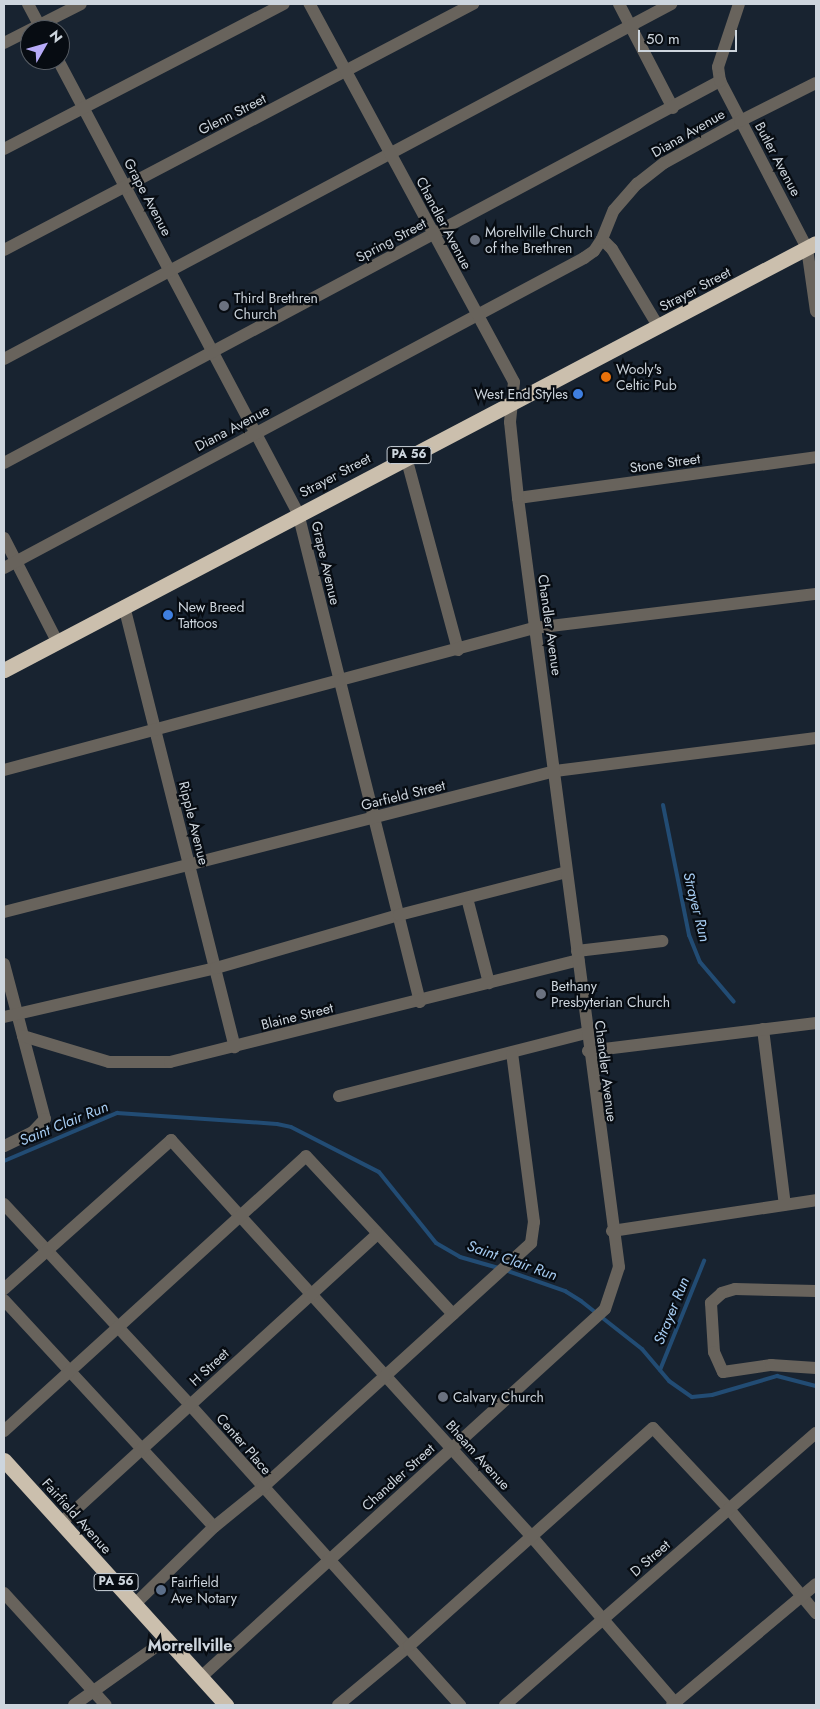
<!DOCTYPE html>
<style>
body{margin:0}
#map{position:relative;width:820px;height:1709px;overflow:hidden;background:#182330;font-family:Jost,sans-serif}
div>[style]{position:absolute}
.stream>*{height:4px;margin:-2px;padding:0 2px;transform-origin:2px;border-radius:2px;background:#224c74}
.minor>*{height:12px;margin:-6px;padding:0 6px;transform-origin:6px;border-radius:6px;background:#68635c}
.highway>*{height:15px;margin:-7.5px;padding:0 7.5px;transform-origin:7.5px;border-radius:7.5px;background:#cbbfad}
.dots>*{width:14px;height:14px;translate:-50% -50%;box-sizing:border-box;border:2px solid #070c12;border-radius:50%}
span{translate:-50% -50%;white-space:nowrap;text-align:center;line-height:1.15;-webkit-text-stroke:4.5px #070c12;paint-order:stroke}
.shield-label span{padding:1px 4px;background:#070c12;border:1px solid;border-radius:4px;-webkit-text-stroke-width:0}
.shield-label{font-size:12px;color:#cdd5dd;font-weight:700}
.street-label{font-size:14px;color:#cdd5dd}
.poi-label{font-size:14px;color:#cdd5dd}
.left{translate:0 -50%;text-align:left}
.right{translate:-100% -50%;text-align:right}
.water-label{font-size:15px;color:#a6ccf2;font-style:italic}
.quarter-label{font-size:16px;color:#cdd5dd;font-weight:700}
.frame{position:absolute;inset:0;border:5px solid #cdd5dd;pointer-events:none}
.north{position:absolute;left:20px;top:20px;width:50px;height:50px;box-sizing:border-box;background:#070c12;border:1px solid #565c63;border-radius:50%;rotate:52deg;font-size:14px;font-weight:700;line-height:20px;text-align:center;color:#cdd5dd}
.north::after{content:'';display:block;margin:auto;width:18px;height:22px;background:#b7abf8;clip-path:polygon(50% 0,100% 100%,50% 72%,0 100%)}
.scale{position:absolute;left:638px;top:30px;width:99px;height:22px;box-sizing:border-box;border:2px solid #cdd5dd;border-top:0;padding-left:6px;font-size:15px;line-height:18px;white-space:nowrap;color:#cdd5dd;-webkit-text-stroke:4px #070c12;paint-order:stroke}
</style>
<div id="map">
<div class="stream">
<div style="left:663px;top:805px;width:133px;rotate:78.7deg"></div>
<div style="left:689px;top:935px;width:29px;rotate:68deg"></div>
<div style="left:700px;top:962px;width:52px;rotate:49.6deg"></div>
<div style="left:4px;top:1161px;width:123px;rotate:-23deg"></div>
<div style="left:117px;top:1113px;width:160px;rotate:3.9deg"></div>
<div style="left:277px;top:1124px;width:14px;rotate:12deg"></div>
<div style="left:291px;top:1127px;width:99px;rotate:27.1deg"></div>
<div style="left:379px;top:1172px;width:91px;rotate:51.2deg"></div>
<div style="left:436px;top:1243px;width:28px;rotate:30deg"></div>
<div style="left:460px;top:1257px;width:40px;rotate:16deg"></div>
<div style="left:505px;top:1270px;width:64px;rotate:19.3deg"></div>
<div style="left:565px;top:1291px;width:19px;rotate:32deg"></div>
<div style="left:581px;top:1301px;width:78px;rotate:38.2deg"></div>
<div style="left:642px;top:1349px;width:42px;rotate:49.8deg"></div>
<div style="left:669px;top:1381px;width:28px;rotate:35deg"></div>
<div style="left:692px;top:1397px;width:20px;rotate:-6deg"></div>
<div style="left:712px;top:1395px;width:68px;rotate:-16.3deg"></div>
<div style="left:777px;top:1376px;width:40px;rotate:14.4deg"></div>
<div style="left:660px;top:1370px;width:118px;rotate:-68deg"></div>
</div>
<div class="minor">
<div style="left:28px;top:4px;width:30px;rotate:62deg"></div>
<div style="left:619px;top:4px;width:117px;rotate:62.6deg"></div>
<div style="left:4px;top:43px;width:86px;rotate:-26.9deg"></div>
<div style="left:58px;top:60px;width:513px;rotate:62.09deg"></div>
<div style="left:298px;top:513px;width:504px;rotate:75.99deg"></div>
<div style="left:720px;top:81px;width:188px;rotate:62.5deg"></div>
<div style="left:807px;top:248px;width:64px;rotate:81.9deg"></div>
<div style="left:4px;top:149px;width:315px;rotate:-27.4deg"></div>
<div style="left:602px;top:239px;width:14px;rotate:45deg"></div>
<div style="left:612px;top:249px;width:90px;rotate:59.1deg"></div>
<div style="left:4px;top:250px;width:530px;rotate:-27.68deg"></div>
<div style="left:4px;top:359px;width:756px;rotate:-28.02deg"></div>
<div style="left:406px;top:457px;width:200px;rotate:74.9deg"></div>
<div style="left:4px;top:463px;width:812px;rotate:-28.08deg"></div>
<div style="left:720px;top:81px;width:14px;rotate:-98deg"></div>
<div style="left:718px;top:67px;width:66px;rotate:-71.6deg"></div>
<div style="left:518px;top:498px;width:301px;rotate:-7.8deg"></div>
<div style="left:4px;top:538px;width:116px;rotate:62.8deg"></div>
<div style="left:4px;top:568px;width:658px;rotate:-28.12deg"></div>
<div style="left:584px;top:258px;width:12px;rotate:-35deg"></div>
<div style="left:594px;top:251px;width:14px;rotate:-56deg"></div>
<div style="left:602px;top:239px;width:31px;rotate:-68deg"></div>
<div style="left:614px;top:210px;width:35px;rotate:-49deg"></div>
<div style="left:637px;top:184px;width:34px;rotate:-38deg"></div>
<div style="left:664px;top:163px;width:87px;rotate:-28.9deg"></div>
<div style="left:740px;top:121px;width:85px;rotate:-26.6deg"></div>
<div style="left:124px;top:606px;width:455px;rotate:75.9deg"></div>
<div style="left:4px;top:770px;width:549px;rotate:-15deg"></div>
<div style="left:534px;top:628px;width:284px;rotate:-6.9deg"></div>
<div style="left:467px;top:898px;width:88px;rotate:75.5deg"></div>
<div style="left:4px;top:912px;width:569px;rotate:-14.35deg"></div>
<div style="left:555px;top:771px;width:263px;rotate:-7.2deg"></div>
<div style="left:577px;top:951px;width:86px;rotate:-6.7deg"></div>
<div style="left:4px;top:964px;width:160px;rotate:75.2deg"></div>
<div style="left:45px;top:1119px;width:18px;rotate:133deg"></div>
<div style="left:33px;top:1132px;width:32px;rotate:154deg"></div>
<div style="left:4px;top:1017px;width:218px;rotate:-13deg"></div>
<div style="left:216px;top:968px;width:191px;rotate:-16.2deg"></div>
<div style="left:399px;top:915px;width:172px;rotate:-14.4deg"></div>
<div style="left:763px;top:1029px;width:177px;rotate:82.9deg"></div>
<div style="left:23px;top:1036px;width:90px;rotate:16.8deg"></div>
<div style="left:109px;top:1062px;width:61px"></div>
<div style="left:170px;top:1062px;width:421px;rotate:-14deg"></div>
<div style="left:588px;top:1051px;width:230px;rotate:-7deg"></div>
<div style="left:339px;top:1096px;width:255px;rotate:-14.3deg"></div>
<div style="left:4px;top:1204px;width:274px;rotate:47.2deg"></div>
<div style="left:190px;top:1405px;width:404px;rotate:48deg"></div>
<div style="left:612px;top:1231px;width:206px;rotate:-8.6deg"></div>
<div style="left:4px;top:1289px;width:224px;rotate:-41.7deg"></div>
<div style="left:171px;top:1140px;width:537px;rotate:47.72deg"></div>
<div style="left:532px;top:1537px;width:222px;rotate:49.2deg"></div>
<div style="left:816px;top:1291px;width:81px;rotate:-178.6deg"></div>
<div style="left:735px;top:1289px;width:14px;rotate:163deg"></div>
<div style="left:722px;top:1293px;width:15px;rotate:138deg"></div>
<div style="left:711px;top:1303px;width:49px;rotate:86.5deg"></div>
<div style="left:714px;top:1352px;width:22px;rotate:66deg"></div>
<div style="left:723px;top:1372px;width:49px;rotate:-8.3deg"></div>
<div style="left:771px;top:1365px;width:45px;rotate:3.8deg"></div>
<div style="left:4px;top:1300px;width:309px;rotate:47.2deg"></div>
<div style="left:4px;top:1431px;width:408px;rotate:-42.3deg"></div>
<div style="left:306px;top:1156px;width:216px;rotate:47.1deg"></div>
<div style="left:62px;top:1522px;width:427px;rotate:-42.4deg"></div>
<div style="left:4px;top:1593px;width:151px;rotate:47.7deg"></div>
<div style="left:135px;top:1604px;width:110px;rotate:-44.3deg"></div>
<div style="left:214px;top:1527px;width:62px;rotate:-39.1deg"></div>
<div style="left:262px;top:1488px;width:364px;rotate:-42.3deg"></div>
<div style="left:531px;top:1243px;width:21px;rotate:-82deg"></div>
<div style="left:534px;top:1222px;width:170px;rotate:-97.4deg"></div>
<div style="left:201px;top:1677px;width:546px;rotate:-42.33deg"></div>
<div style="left:605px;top:1309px;width:44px;rotate:-71.6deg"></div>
<div style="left:619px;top:1267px;width:776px;rotate:-97.48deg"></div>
<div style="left:518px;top:498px;width:76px;rotate:-96deg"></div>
<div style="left:510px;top:422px;width:40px;rotate:-84.3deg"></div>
<div style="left:514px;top:382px;width:430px;rotate:-118.4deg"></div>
<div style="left:74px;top:1705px;width:114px;rotate:-35.4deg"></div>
<div style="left:338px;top:1705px;width:92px;rotate:-39.7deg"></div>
<div style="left:409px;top:1646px;width:327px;rotate:-41.8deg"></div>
<div style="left:653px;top:1428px;width:111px;rotate:46.8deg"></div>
<div style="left:729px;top:1509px;width:136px;rotate:50.1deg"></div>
<div style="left:505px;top:1705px;width:413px;rotate:-41.2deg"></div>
<div style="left:672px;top:1705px;width:188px;rotate:-40deg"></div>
</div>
<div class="highway">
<div style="left:4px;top:670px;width:917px;rotate:-27.74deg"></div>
<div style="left:4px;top:1460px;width:331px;rotate:47.8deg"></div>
</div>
<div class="dots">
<div style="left:475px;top:240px;background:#6b7280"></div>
<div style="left:224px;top:306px;background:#6b7280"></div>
<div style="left:606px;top:377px;background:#e8710a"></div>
<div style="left:578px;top:394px;background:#3f7fe0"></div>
<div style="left:168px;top:615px;background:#3f7fe0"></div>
<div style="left:541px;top:994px;background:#6b7280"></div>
<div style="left:443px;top:1397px;background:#6b7280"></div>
<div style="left:161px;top:1590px;background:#5c6f8a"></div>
</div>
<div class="shield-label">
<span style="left:409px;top:455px">PA 56</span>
<span style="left:116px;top:1582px">PA 56</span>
</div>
<div class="street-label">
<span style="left:232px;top:114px;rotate:-27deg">Glenn Street</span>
<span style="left:688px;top:133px;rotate:-30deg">Diana Avenue</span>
<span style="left:778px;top:159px;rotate:62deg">Butler Avenue</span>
<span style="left:148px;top:197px;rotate:62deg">Grape Avenue</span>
<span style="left:444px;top:223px;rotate:62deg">Chandler Avenue</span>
<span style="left:391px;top:240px;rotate:-28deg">Spring Street</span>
<span style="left:695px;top:289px;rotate:-28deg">Strayer Street</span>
<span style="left:232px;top:428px;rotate:-28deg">Diana Avenue</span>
<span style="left:665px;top:463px;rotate:-8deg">Stone Street</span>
<span style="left:335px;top:475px;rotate:-28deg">Strayer Street</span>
<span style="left:326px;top:563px;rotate:77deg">Grape Avenue</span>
<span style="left:550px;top:625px;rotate:82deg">Chandler Avenue</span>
<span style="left:403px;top:795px;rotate:-14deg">Garfield Street</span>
<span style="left:194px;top:823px;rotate:76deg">Ripple Avenue</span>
<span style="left:297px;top:1016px;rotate:-14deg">Blaine Street</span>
<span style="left:606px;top:1071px;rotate:83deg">Chandler Avenue</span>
<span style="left:209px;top:1367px;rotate:-43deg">H Street</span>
<span style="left:244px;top:1444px;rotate:49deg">Center Place</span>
<span style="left:478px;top:1455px;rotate:48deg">Bheam Avenue</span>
<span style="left:398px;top:1477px;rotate:-42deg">Chandler Street</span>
<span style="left:77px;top:1516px;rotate:48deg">Fairfield Avenue</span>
<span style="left:650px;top:1558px;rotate:-41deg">D Street</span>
</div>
<div class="poi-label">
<span class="left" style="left:485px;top:240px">Morellville Church<br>of the Brethren</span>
<span class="left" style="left:234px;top:306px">Third Brethren<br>Church</span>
<span class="left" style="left:616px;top:377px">Wooly's<br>Celtic Pub</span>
<span class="right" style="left:568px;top:394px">West End Styles</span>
<span class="left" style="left:178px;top:615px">New Breed<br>Tattoos</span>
<span class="left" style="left:551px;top:994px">Bethany<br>Presbyterian Church</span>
<span class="left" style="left:453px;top:1397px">Calvary Church</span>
<span class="left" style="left:171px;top:1590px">Fairfield<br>Ave Notary</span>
</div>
<div class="water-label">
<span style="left:696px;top:907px;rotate:76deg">Strayer Run</span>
<span style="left:64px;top:1124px;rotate:-22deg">Saint Clair Run</span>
<span style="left:512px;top:1261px;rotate:19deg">Saint Clair Run</span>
<span style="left:672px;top:1311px;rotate:-68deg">Strayer Run</span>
</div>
<div class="quarter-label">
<span style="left:190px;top:1646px">Morrellville</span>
</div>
<div class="frame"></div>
<div class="north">N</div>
<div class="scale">50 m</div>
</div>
